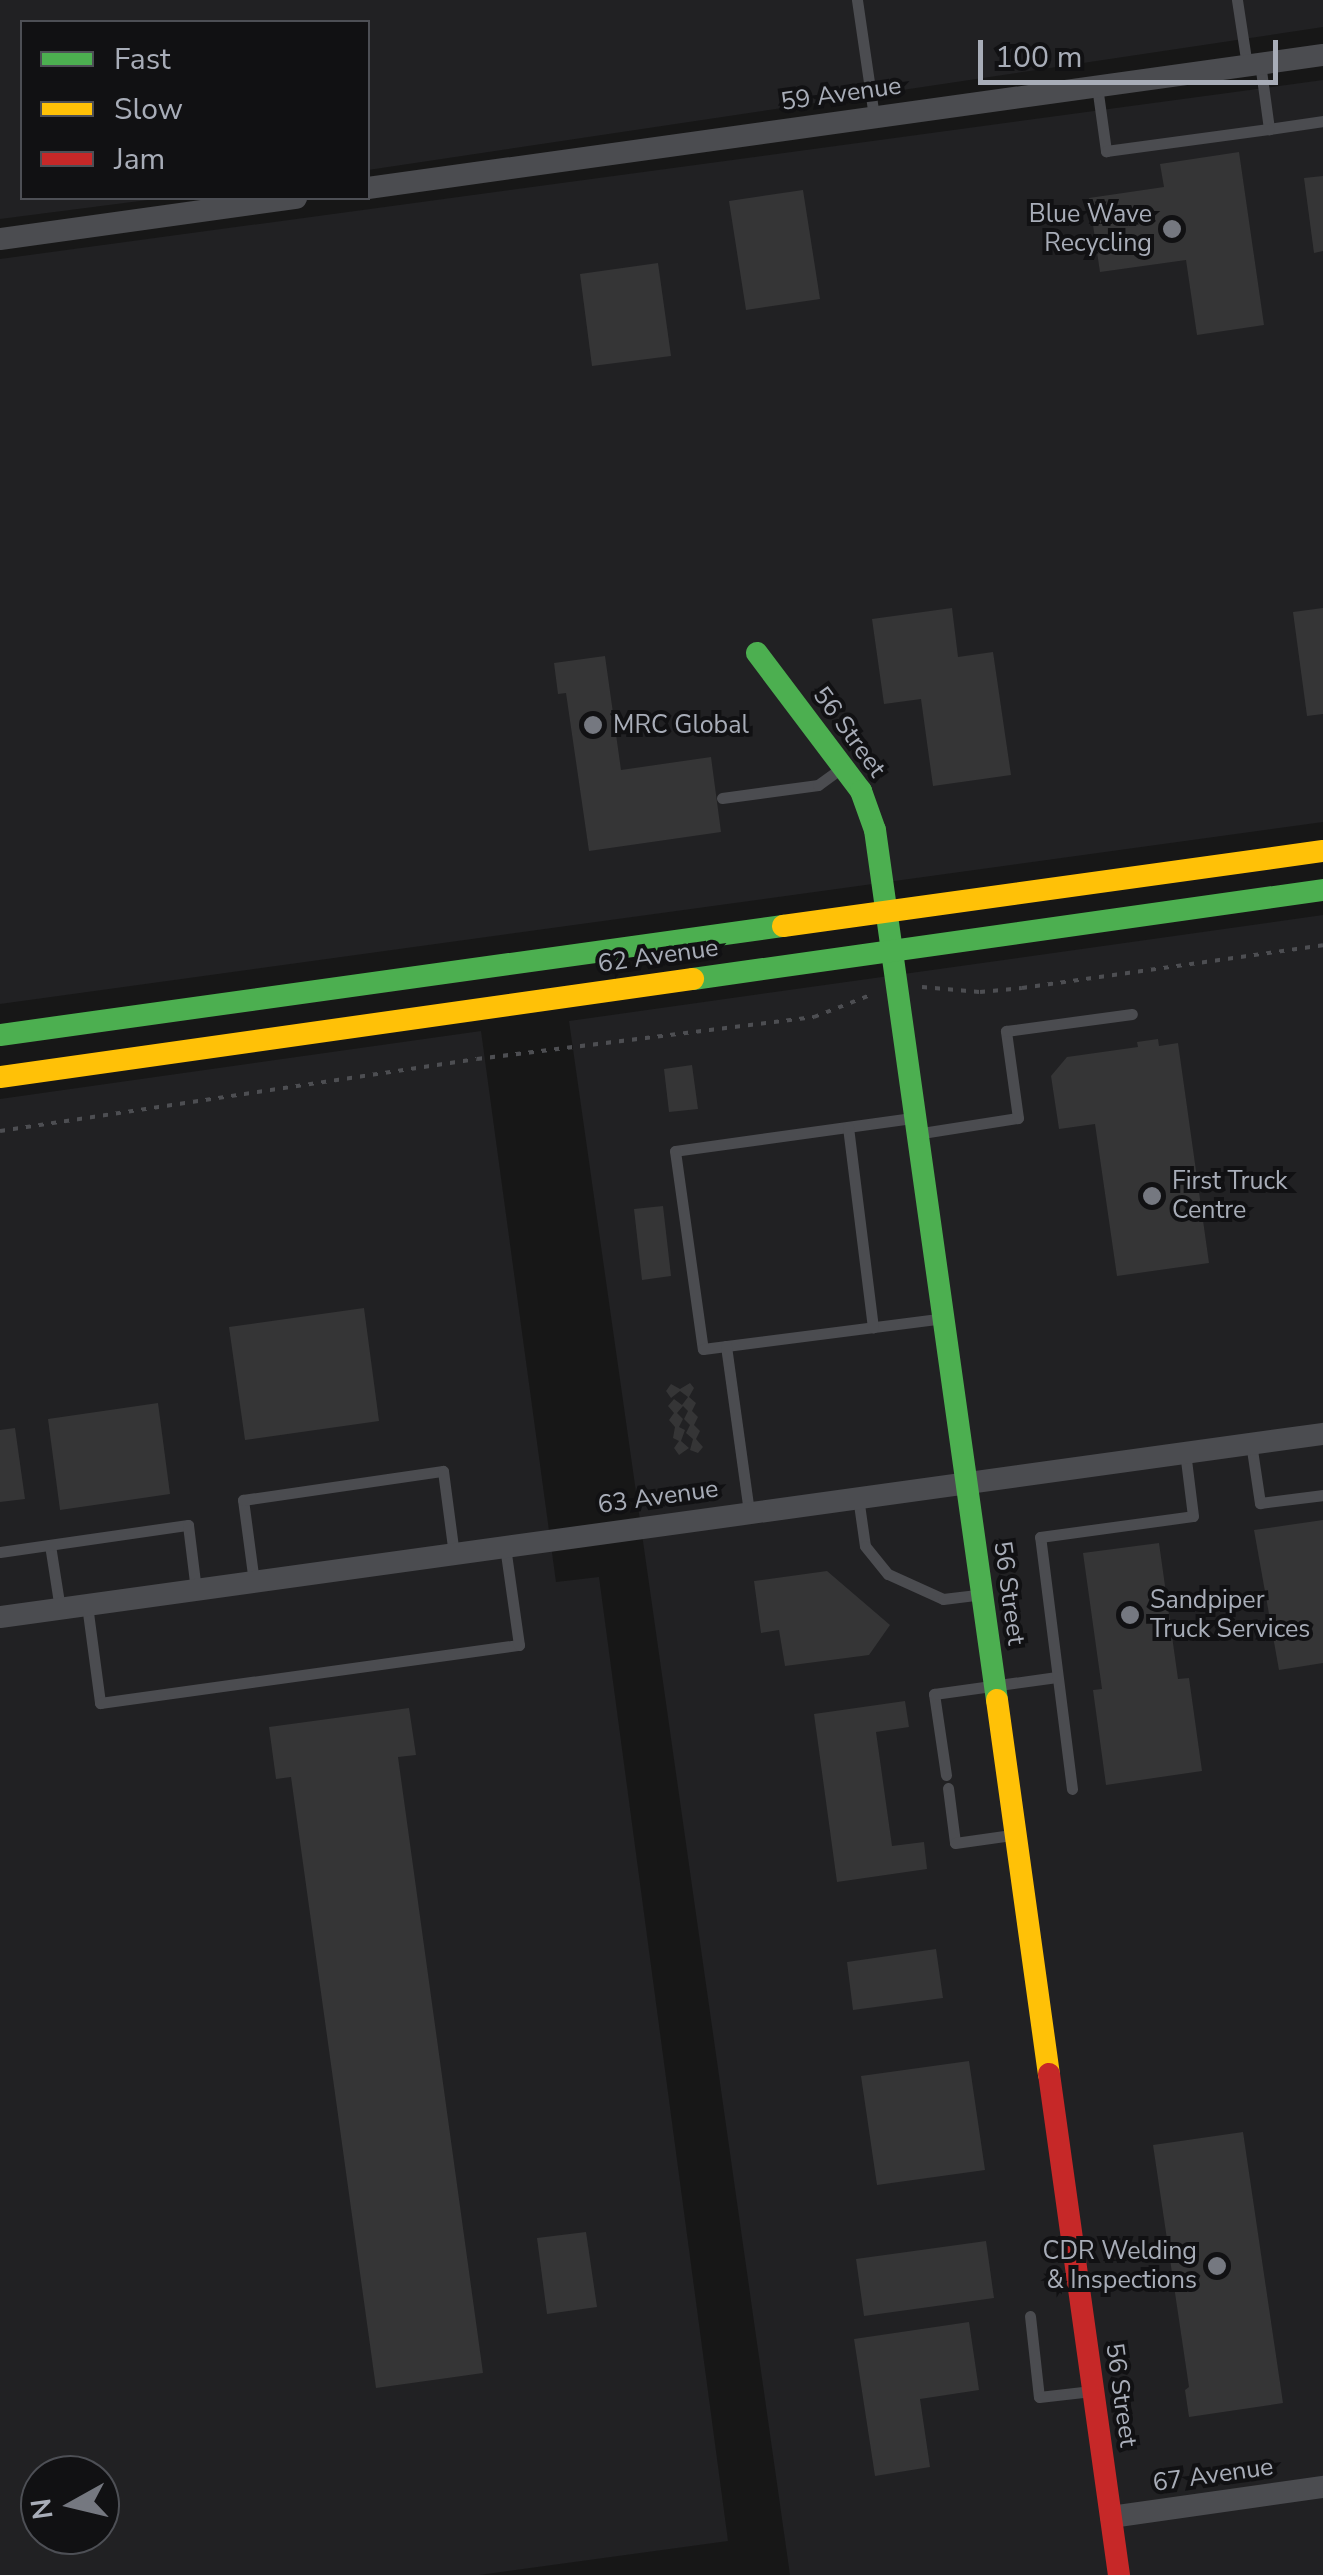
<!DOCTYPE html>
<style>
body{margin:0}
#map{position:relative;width:1323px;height:2575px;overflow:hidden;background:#171717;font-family:"Nunito Sans",sans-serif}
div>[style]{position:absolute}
.built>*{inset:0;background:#212123}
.building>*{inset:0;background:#353536}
.path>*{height:4px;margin-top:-2px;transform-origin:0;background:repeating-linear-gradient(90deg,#4d4e52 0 5px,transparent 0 13px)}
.lane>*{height:11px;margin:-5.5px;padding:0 5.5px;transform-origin:5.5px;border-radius:5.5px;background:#4b4c50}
.street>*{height:22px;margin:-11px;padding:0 11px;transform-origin:11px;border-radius:11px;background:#4b4c50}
.fast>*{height:22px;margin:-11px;padding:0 11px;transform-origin:11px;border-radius:11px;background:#4caf50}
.slow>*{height:22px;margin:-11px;padding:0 11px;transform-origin:11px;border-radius:11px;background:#ffc107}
.jam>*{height:22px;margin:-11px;padding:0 11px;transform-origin:11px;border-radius:11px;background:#c62828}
.dots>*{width:28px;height:28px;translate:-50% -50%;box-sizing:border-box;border:5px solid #111113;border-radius:50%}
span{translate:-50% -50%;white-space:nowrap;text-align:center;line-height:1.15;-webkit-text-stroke:8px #111113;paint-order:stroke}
.street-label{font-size:25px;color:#a8adb8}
.poi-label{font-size:25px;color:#a8adb8}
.right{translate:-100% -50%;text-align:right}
.left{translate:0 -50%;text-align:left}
.legend{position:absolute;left:20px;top:20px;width:350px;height:180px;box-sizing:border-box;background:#111113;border:2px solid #4d4f55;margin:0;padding:12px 18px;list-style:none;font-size:30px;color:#a8adb8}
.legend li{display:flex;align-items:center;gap:20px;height:50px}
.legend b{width:50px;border:2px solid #4d4f55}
.north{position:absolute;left:20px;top:2455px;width:100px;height:100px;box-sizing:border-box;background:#111113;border:2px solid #4d4f55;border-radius:50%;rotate:262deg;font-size:28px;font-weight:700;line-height:40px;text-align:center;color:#a8adb8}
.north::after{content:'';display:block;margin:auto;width:35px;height:45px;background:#757880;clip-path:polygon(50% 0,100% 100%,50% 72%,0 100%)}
.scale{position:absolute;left:978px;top:40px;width:300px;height:45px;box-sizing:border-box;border:5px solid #a8adb8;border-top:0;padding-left:12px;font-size:30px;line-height:35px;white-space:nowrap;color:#a8adb8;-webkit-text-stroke:8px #111113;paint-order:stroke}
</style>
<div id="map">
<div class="built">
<div style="clip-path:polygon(0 0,1323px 0,1323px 27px,368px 170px,368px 22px,22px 22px,22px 198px,163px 198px,0 219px)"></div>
<div style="clip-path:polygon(1323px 80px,1323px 822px,0 1004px,0 259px)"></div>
<div style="clip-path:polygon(1323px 915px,1323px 2575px,790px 2575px,569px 1021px)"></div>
<div style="clip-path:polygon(evenodd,481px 1031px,556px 1582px,599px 1577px,728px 2541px,479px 2575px,0 2575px,0 1099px,481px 1031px,40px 2475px,100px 2475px,100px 2535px,40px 2535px,40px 2475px)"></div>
</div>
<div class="building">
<div style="clip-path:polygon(1239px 152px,1264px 325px,1197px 335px,1186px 260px,1100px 272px,1089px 198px,1164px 187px,1160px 164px)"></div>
<div style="clip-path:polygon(1323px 176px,1323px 251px,1314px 253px,1304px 178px)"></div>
<div style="clip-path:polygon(803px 190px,820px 299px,746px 310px,729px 201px)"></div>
<div style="clip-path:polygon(658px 263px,671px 356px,592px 366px,580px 274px)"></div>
<div style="clip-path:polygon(952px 608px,958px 657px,993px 652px,1011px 775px,933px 786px,921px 699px,884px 704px,872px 619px)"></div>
<div style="clip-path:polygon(1323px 608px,1323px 714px,1307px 716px,1293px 612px)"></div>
<div style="clip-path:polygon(605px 656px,621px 770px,711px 757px,721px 832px,589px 851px,566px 693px,558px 694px,554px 663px)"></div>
<div style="clip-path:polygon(1158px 1039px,1159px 1046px,1178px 1043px,1209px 1263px,1117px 1276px,1095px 1124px,1059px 1129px,1051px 1076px,1067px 1057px,1138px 1047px,1137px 1042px)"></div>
<div style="clip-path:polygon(692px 1065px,698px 1109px,669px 1112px,664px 1069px)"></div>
<div style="clip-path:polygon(663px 1206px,671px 1276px,642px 1280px,634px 1209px)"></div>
<div style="clip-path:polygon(364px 1308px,379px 1421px,245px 1440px,229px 1327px)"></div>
<div style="clip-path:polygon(690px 1383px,694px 1388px,689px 1397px,696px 1403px,692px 1411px,698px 1417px,694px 1425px,700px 1431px,696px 1439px,703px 1447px,698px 1453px,690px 1450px,693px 1439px,686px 1433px,690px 1425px,684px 1419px,688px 1411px,683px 1406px,677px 1413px,683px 1419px,679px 1427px,685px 1430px,681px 1441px,689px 1448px,679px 1455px,674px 1448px,679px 1441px,673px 1438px,675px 1427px,669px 1420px,674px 1413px,668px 1406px,674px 1399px,682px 1405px,688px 1397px,680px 1391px,671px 1398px,666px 1391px,671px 1384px,680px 1389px)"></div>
<div style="clip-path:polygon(158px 1403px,170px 1494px,60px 1510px,48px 1419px)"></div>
<div style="clip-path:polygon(15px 1428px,25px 1499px,0 1502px,0 1430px)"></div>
<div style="clip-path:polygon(1323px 1520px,1323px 1663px,1279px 1670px,1254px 1530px)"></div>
<div style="clip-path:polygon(1159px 1543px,1178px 1679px,1189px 1678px,1202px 1771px,1106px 1785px,1093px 1690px,1102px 1689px,1083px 1553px)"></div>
<div style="clip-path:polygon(827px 1571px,890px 1625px,869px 1655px,785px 1666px,779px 1630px,761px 1633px,754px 1581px)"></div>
<div style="clip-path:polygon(905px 1701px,909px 1727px,876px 1732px,892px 1846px,924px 1842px,927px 1869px,837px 1882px,814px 1714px)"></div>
<div style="clip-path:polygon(409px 1708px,416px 1755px,398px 1757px,483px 2373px,376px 2388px,291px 1777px,276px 1779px,269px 1727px)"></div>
<div style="clip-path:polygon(936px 1949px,943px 1998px,853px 2010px,847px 1962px)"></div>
<div style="clip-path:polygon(969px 2061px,985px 2170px,877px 2185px,861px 2076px)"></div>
<div style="clip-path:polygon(1243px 2132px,1283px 2403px,1189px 2417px,1185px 2390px,1189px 2387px,1153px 2145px)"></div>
<div style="clip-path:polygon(586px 2232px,597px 2307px,547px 2314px,537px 2238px)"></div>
<div style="clip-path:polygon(986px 2241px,994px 2298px,864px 2316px,856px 2259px)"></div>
<div style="clip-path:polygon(969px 2322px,979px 2390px,920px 2399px,930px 2467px,875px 2476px,854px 2339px)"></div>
</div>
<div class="path">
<div style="left:922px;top:987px;width:58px;rotate:4.9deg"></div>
<div style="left:980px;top:992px;width:42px;rotate:-5.4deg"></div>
<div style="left:1022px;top:988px;width:304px;rotate:-8.1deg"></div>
<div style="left:0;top:1131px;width:482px;rotate:-8.6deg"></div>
<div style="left:477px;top:1059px;width:340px;rotate:-7.1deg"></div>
<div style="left:814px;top:1017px;width:63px;rotate:-21.3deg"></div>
</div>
<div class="lane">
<div style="left:857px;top:0;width:118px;rotate:81.7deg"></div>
<div style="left:1237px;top:0;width:66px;rotate:81.3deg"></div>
<div style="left:1260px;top:63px;width:67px;rotate:82.2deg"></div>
<div style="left:1269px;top:129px;width:55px;rotate:-8.4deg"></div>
<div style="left:1097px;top:86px;width:66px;rotate:82.1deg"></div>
<div style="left:1106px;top:151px;width:164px;rotate:-7.7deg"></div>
<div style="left:722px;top:798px;width:97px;rotate:-7.7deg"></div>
<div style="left:818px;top:785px;width:27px;rotate:-36deg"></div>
<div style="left:912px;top:1118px;width:239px;rotate:172.1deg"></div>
<div style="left:675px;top:1151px;width:200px;rotate:82deg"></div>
<div style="left:703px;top:1349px;width:237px;rotate:-7.3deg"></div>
<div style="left:848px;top:1127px;width:202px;rotate:82.9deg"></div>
<div style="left:922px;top:1133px;width:97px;rotate:-8.9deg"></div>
<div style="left:1018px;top:1118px;width:88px;rotate:-97.9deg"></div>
<div style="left:1006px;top:1031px;width:127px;rotate:-7.7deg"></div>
<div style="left:726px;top:1346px;width:168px;rotate:82.1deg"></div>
<div style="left:1251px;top:1443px;width:61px;rotate:81.5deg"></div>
<div style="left:1260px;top:1503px;width:64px;rotate:-7.2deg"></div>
<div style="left:858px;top:1497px;width:49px;rotate:81.9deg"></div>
<div style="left:865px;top:1546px;width:36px;rotate:51deg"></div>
<div style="left:888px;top:1574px;width:60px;rotate:24.4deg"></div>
<div style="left:943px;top:1599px;width:34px;rotate:-7deg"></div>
<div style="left:50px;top:1545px;width:65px;rotate:81.1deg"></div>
<div style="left:0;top:1552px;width:190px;rotate:-8.2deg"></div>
<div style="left:188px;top:1525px;width:65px;rotate:83deg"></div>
<div style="left:254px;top:1582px;width:83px;rotate:-97.6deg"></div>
<div style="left:243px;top:1500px;width:202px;rotate:-8.3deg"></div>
<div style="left:443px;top:1471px;width:84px;rotate:82.5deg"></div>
<div style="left:87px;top:1605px;width:99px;rotate:82.4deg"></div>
<div style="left:100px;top:1703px;width:423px;rotate:-7.9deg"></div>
<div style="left:519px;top:1645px;width:99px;rotate:-98.1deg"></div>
<div style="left:946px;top:1775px;width:82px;rotate:-98.4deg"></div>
<div style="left:934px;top:1694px;width:124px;rotate:-7.9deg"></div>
<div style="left:948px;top:1788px;width:55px;rotate:82.7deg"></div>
<div style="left:955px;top:1843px;width:57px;rotate:-8.1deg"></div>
<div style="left:1072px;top:1789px;width:254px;rotate:-97.2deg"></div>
<div style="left:1040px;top:1537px;width:154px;rotate:-7.8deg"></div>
<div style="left:1193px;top:1516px;width:64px;rotate:-97.1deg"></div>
<div style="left:1030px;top:2316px;width:81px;rotate:83.7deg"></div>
<div style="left:1039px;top:2397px;width:53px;rotate:-6.5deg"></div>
</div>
<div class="street">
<div style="left:368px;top:188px;width:964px;rotate:-7.93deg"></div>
<div style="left:0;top:239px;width:299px;rotate:-7.9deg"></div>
<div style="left:0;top:1617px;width:1336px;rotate:-7.88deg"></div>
<div style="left:1111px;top:2517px;width:214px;rotate:-8.1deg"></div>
</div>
<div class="fast">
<div style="left:757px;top:653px;width:173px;rotate:53deg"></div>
<div style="left:861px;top:791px;width:41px;rotate:70.3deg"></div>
<div style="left:875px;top:830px;width:879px;rotate:82.02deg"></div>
<div style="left:693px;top:979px;width:636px;rotate:-8.04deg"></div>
<div style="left:0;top:1035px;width:791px;rotate:-7.93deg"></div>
</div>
<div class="slow">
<div style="left:783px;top:926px;width:545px;rotate:-7.91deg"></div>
<div style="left:0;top:1077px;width:700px;rotate:-8.05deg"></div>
<div style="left:997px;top:1700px;width:378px;rotate:82.1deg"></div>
</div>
<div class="jam">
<div style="left:1049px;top:2074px;width:506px;rotate:82.05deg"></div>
</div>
<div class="dots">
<div style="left:1172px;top:229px;background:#757880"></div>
<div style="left:593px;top:725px;background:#757880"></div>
<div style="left:1152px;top:1196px;background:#757880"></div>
<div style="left:1130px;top:1615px;background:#757880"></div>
<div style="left:1217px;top:2266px;background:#757880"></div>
</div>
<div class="street-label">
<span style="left:841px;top:94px;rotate:-8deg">59 Avenue</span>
<span style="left:849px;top:732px;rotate:54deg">56 Street</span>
<span style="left:658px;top:956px;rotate:-8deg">62 Avenue</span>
<span style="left:658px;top:1497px;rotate:-8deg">63 Avenue</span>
<span style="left:1009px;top:1593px;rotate:82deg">56 Street</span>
<span style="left:1121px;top:2395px;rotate:82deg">56 Street</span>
<span style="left:1213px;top:2475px;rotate:-8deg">67 Avenue</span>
</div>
<div class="poi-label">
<span class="right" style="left:1152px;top:229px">Blue Wave<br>Recycling</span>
<span class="left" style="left:613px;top:725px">MRC Global</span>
<span class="left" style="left:1172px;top:1196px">First Truck<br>Centre</span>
<span class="left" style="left:1150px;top:1615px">Sandpiper<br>Truck Services</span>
<span class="right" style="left:1197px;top:2266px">CDR Welding<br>&amp; Inspections</span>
</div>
<ul class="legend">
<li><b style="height:12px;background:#4caf50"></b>Fast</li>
<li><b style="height:12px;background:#ffc107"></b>Slow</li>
<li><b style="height:12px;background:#c62828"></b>Jam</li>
</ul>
<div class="north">N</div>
<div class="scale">100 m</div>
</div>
